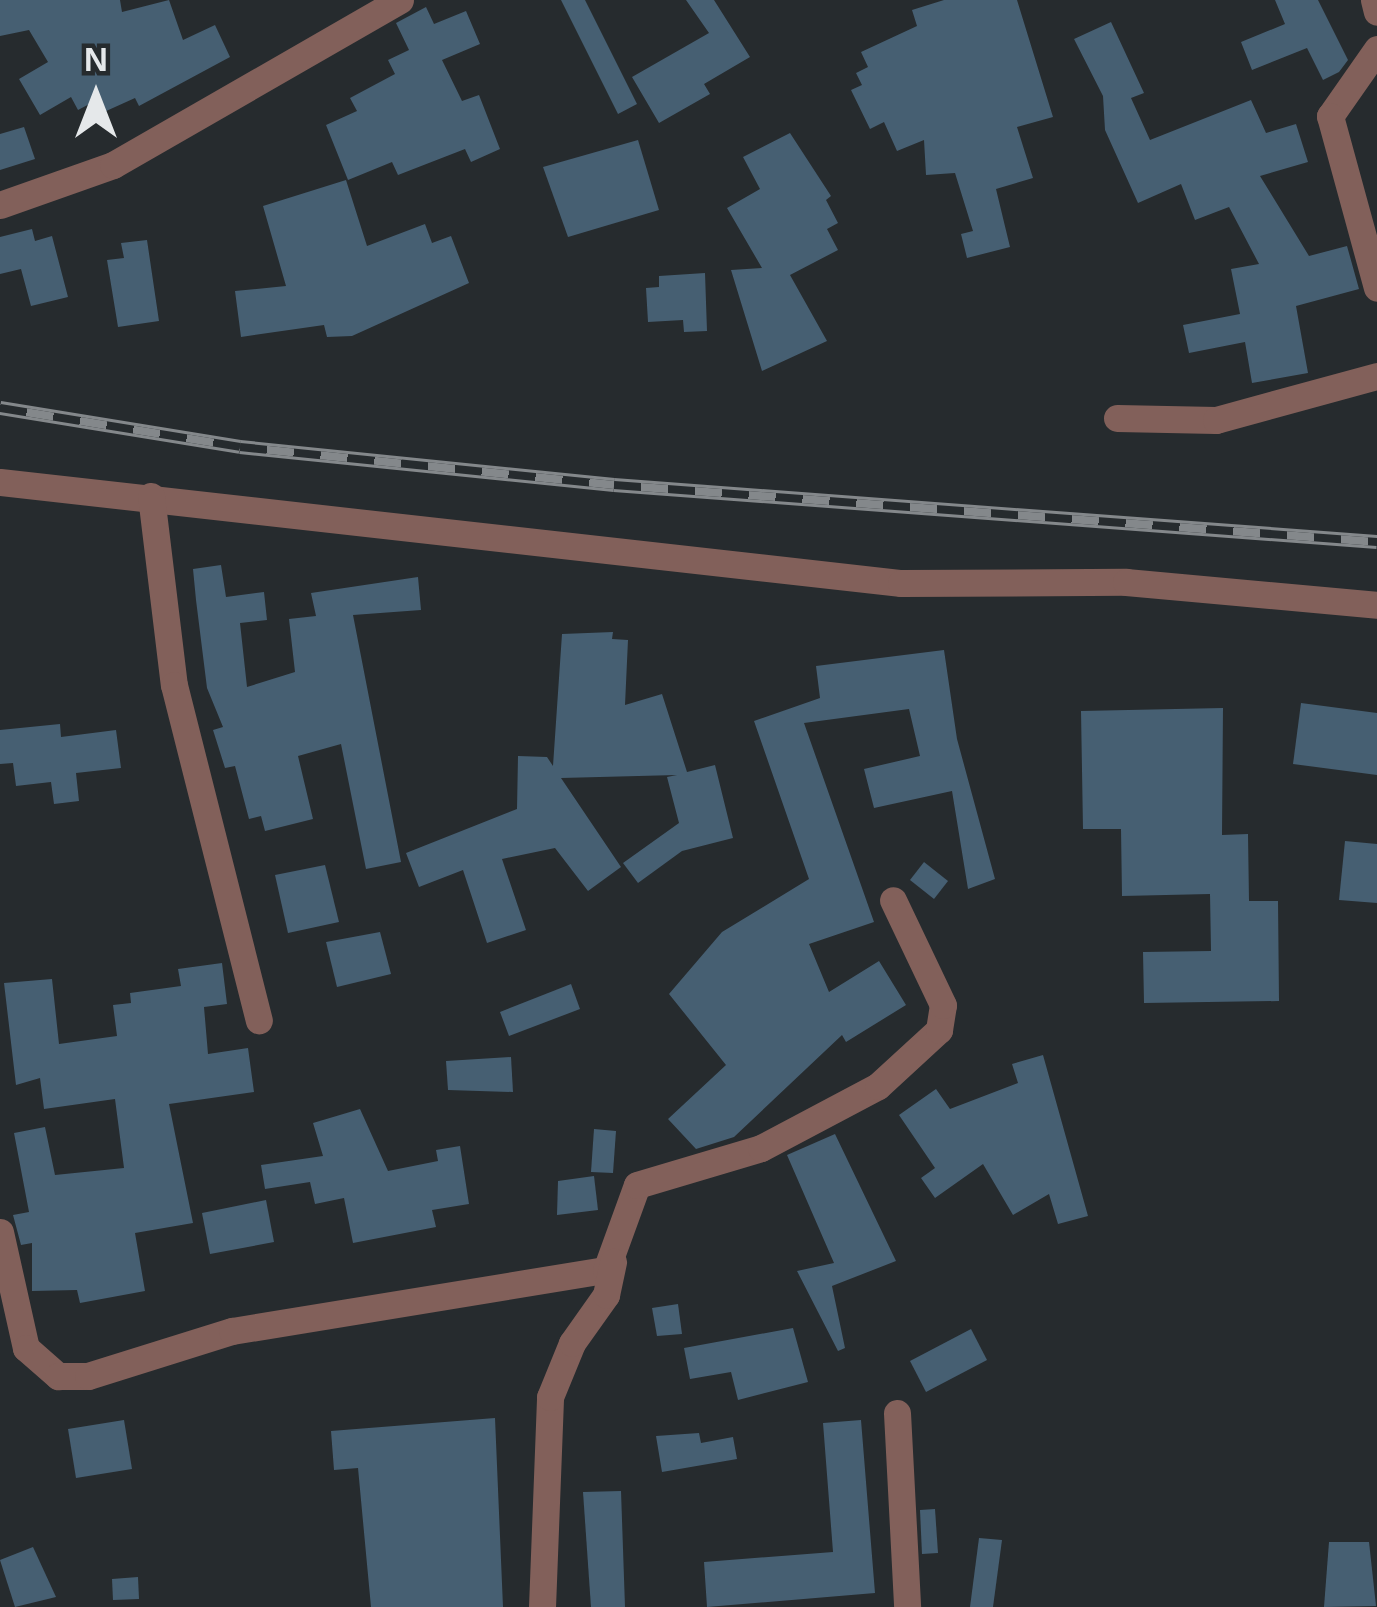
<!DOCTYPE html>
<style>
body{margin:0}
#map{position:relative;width:1377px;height:1607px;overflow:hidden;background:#262b2e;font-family:Helvetica,sans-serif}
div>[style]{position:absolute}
.building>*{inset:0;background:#465f72}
.street>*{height:27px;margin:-13.5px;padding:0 13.5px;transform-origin:13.5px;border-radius:13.5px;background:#82605a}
.rail>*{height:14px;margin-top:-7px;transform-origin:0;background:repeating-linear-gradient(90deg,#262b2e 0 27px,#84888b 0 54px);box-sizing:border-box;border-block:3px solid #84888b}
span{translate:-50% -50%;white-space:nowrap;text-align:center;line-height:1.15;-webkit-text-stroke:12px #262b2e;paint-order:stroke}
.north{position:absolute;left:36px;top:36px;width:120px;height:120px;-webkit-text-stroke:9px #262b2e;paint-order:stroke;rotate:0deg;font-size:33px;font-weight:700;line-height:48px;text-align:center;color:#e5e8ea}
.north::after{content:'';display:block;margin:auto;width:42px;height:54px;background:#e5e8ea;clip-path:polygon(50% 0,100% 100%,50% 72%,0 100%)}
</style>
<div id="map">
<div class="building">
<div style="clip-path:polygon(0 0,120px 0,122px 12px,169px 0,183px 40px,215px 25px,230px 57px,139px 106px,135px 98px,104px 112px,99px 99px,78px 110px,71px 97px,40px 115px,19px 79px,48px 62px,29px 30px,0 36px)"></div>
<div style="clip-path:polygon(561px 0,585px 0,637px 104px,618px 114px)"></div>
<div style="clip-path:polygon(686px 0,714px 0,750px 57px,704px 84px,710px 94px,659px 123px,632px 77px,709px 33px)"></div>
<div style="clip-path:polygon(944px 0,1017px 0,1053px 117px,1017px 127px,1033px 178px,996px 189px,1010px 247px,967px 258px,961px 234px,973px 231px,955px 173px,926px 175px,924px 140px,897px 151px,884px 122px,870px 129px,851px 90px,862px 85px,856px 73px,868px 67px,861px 52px,917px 26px,912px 10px)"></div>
<div style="clip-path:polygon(1275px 0,1318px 0,1348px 60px,1339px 72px,1323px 80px,1307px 48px,1252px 70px,1241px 42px,1285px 24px)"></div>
<div style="clip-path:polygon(426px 7px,434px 24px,466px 11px,480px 44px,442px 60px,462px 101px,479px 95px,500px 149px,471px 162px,465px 149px,398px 175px,392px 162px,348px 180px,326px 125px,357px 111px,350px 98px,395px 74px,388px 60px,409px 50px,396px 23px)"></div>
<div style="clip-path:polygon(1111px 22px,1144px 93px,1131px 98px,1150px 140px,1251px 100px,1266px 133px,1296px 124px,1308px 162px,1260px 176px,1309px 256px,1347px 246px,1359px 289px,1296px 306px,1308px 373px,1252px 383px,1245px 342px,1189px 353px,1183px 325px,1240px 314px,1231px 269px,1259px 264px,1229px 207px,1195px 220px,1181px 184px,1138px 203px,1105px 130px,1103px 96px,1074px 39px)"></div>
<div style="clip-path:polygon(24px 127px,35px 159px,0 170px,0 134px)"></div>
<div style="clip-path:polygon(790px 133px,831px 196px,826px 200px,838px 223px,827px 229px,838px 250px,790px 275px,827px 341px,762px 371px,731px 270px,762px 268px,727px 208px,760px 189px,743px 157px)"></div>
<div style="clip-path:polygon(638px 140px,659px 210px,568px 237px,543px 167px)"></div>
<div style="clip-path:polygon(346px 180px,367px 246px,425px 224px,432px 243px,451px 236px,469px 283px,352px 336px,327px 337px,324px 325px,241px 337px,235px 291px,286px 286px,263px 206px)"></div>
<div style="clip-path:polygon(32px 229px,35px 241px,52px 236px,68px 297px,31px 306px,21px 269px,0 274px,0 237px)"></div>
<div style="clip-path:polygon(147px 240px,159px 321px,118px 327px,107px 260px,124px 258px,121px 243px)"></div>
<div style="clip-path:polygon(705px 273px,707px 331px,684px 332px,683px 320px,648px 322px,646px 288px,659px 287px,659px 276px)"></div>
<div style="clip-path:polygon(221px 565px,226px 597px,264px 592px,267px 620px,240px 623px,247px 687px,295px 672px,289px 619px,316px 616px,311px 593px,418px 577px,421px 610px,353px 615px,401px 862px,366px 869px,341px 744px,298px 756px,313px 819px,265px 831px,261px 816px,249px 819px,235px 766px,225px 768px,213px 730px,223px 727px,207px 688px,196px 600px,193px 569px)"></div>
<div style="clip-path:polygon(613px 632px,612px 639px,628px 640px,625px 705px,662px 694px,687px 772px,715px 765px,733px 838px,682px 851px,638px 883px,623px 863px,679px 823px,667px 777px,677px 775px,561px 778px,621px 867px,588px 891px,555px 848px,502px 859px,526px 930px,487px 943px,463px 870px,419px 887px,406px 853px,517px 809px,518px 756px,547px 757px,553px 766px,562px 634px)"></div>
<div style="clip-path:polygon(944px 650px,957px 739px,995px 879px,968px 889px,952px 791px,874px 808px,864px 769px,920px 756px,909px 709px,804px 723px,874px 922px,809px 944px,829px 992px,879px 961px,906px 1005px,846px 1042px,842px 1035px,734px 1137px,696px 1149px,668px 1119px,726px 1065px,669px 994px,722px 932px,809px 879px,754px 721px,820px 698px,816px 666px)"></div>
<div style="clip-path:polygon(1301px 703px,1377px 713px,1377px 775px,1293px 764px)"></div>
<div style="clip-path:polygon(1223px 708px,1222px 835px,1248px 834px,1249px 901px,1278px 901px,1279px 1001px,1144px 1003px,1143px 952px,1211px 951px,1210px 894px,1122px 896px,1121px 829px,1083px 829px,1081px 711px)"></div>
<div style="clip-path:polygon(60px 724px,61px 737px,116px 730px,121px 768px,76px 773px,79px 801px,54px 804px,51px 782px,16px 786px,13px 763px,0 764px,0 730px)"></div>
<div style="clip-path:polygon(1345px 841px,1377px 844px,1377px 903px,1339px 900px)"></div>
<div style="clip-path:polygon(924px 862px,948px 881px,934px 899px,910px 880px)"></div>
<div style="clip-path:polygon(325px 865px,339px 922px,288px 933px,275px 875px)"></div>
<div style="clip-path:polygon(380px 932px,391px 974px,337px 987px,326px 942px)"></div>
<div style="clip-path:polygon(222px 963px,227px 1004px,204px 1007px,208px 1054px,248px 1048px,254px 1092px,169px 1104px,193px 1223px,135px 1233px,145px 1291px,80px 1303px,77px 1290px,32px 1291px,32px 1243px,21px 1245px,13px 1215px,29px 1212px,14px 1133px,45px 1127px,55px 1175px,124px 1168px,115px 1099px,44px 1109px,40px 1078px,16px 1085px,4px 983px,52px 979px,59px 1044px,117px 1036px,113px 1005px,131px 1003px,130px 993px,181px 986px,178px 969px)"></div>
<div style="clip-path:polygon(571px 984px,580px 1009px,509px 1036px,500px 1012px)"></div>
<div style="clip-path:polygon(1043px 1055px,1088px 1216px,1058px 1224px,1049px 1194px,1013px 1215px,983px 1164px,935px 1198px,921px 1178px,935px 1168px,899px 1115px,936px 1089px,950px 1109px,1018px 1083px,1012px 1064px)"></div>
<div style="clip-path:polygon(511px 1057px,513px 1092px,448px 1090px,446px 1061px)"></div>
<div style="clip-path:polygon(360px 1109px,388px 1171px,438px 1161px,436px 1150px,460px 1146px,469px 1204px,432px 1210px,436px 1227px,353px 1243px,344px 1198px,315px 1204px,310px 1182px,265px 1189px,261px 1165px,323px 1156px,313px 1123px)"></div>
<div style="clip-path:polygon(594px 1129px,616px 1131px,613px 1173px,591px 1172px)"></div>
<div style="clip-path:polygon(835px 1134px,896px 1261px,832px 1286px,845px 1348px,838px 1351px,797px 1271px,834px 1263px,787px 1155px)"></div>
<div style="clip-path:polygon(594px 1176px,598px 1210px,557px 1215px,558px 1181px)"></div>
<div style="clip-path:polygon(266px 1200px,274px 1242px,210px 1254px,202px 1213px)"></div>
<div style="clip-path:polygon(678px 1304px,682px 1334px,657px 1336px,652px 1308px)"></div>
<div style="clip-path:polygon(793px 1328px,808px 1382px,738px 1400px,731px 1372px,690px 1379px,684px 1348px)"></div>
<div style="clip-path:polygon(971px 1329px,987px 1360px,926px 1392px,910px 1361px)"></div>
<div style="clip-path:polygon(495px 1418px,503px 1607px,371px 1607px,358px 1468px,334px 1470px,331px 1431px)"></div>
<div style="clip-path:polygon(124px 1420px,132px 1469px,76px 1478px,68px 1429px)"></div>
<div style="clip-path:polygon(861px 1420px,875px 1593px,707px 1607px,704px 1562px,833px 1552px,823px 1423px)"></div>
<div style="clip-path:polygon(699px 1433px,701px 1443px,733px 1437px,737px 1459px,662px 1472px,656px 1436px)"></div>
<div style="clip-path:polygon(621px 1491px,625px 1607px,591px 1607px,583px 1492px)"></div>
<div style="clip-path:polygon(935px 1509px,938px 1553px,922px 1554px,920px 1510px)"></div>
<div style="clip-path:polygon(979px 1538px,1002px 1540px,993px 1607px,970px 1607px)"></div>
<div style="clip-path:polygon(1329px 1542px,1369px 1542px,1376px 1606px,1324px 1607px)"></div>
<div style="clip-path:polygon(33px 1547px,56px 1597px,15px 1607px,0 1560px)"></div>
<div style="clip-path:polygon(138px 1577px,139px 1599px,113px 1600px,112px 1579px)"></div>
</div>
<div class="street">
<div style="left:1374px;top:0;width:12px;rotate:76deg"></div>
<div style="left:1377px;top:49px;width:82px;rotate:125deg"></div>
<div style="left:1330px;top:116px;width:178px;rotate:74.7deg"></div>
<div style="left:0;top:205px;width:120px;rotate:-19.5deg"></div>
<div style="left:113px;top:165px;width:331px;rotate:-29.9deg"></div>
<div style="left:1117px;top:418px;width:99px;rotate:1.2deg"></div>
<div style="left:1216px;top:420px;width:167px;rotate:-15.3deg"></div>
<div style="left:0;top:482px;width:907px;rotate:6.4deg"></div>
<div style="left:901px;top:583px;width:225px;rotate:-0.3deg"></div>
<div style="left:1126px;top:582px;width:252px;rotate:5.2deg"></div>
<div style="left:151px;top:496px;width:190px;rotate:83.1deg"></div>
<div style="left:174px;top:685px;width:346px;rotate:75.8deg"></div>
<div style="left:0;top:1232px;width:119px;rotate:77.4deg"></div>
<div style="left:26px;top:1348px;width:43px;rotate:41.2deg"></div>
<div style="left:58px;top:1376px;width:30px"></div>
<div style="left:88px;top:1376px;width:151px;rotate:-17.4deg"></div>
<div style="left:232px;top:1331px;width:379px;rotate:-9.3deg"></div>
<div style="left:606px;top:1270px;width:90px;rotate:-70deg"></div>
<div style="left:637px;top:1185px;width:129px;rotate:-16.6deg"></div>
<div style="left:761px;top:1148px;width:132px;rotate:-27.9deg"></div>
<div style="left:878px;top:1086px;width:83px;rotate:-42.6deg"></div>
<div style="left:939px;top:1030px;width:25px;rotate:-81deg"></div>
<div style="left:943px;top:1005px;width:116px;rotate:-115.5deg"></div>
<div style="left:897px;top:1413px;width:194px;rotate:87deg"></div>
<div style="left:542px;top:1607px;width:210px;rotate:-87.8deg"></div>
<div style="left:550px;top:1397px;width:58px;rotate:-67.8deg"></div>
<div style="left:572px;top:1343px;width:59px;rotate:-54.7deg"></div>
<div style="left:606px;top:1295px;width:34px;rotate:-78deg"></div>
</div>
<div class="rail">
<div style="left:0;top:408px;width:243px;rotate:9.2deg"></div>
<div style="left:240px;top:447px;width:376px;rotate:5.8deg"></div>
<div style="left:614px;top:485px;width:765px;rotate:4.27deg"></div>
</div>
<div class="north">N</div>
</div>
